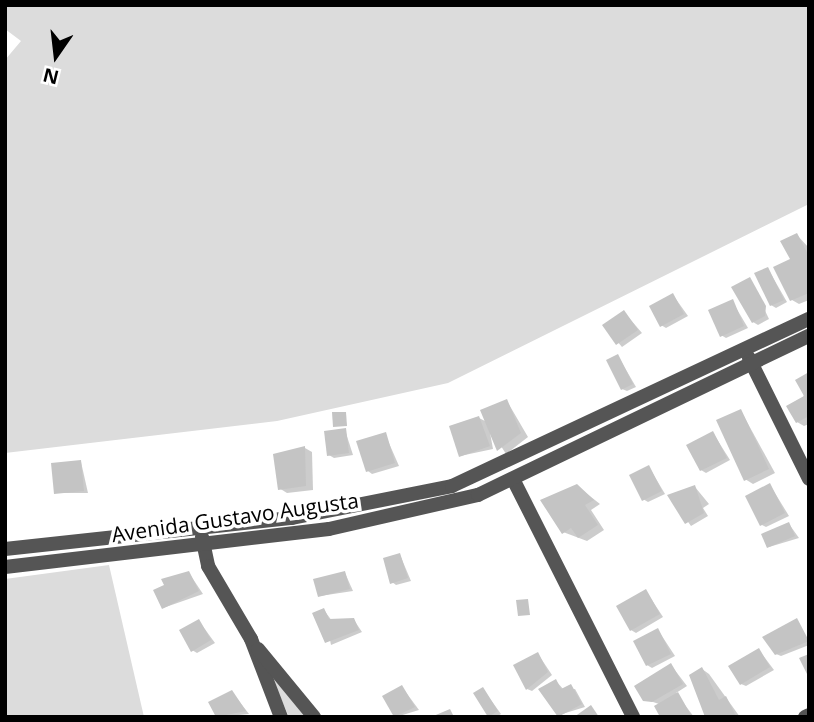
<!DOCTYPE html>
<style>
body{margin:0}
#map{position:relative;width:814px;height:722px;overflow:hidden;background:#fff;font-family:"Open Sans",sans-serif}
div>[style]{position:absolute}
.green>*{inset:0;background:#dcdcdc}
.shadow>*{inset:0;background:#0003}
.building>*{inset:0;background:#c4c4c4}
.street>*{height:14px;margin:-7px;padding:0 7px;transform-origin:7px;border-radius:7px;background:#555}
span{translate:-50% -50%;white-space:nowrap;text-align:center;line-height:1.15;-webkit-text-stroke:7px #fff;paint-order:stroke}
.street-label{font-size:21px;color:#000}
.frame{position:absolute;inset:0;border:7px solid #000;pointer-events:none}
.north{position:absolute;left:21px;top:21px;width:70px;height:70px;-webkit-text-stroke:5px #fff;paint-order:stroke;rotate:194deg;font-size:19px;font-weight:700;line-height:28px;text-align:center;color:#000}
.north::after{content:'';display:block;margin:auto;width:24px;height:32px;background:#000;clip-path:polygon(50% 0,100% 100%,50% 72%,0 100%)}
</style>
<div id="map">
<div class="green">
<div style="clip-path:polygon(5px 5px,809px 5px,809px 204px,448px 383px,277px 421px,5px 453px,5px 60px,21px 41px,5px 29px)"></div>
<div style="clip-path:polygon(109px 565px,144px 717px,5px 717px,5px 579px)"></div>
<div style="clip-path:polygon(271px 676px,306px 717px,289px 717px)"></div>
</div>
<div class="shadow">
<div style="clip-path:polygon(797px 235px,809px 248px,809px 300px,799px 304px,792px 300px)"></div>
<div style="clip-path:polygon(768px 269px,787px 302px,776px 308px,771px 305px)"></div>
<div style="clip-path:polygon(750px 279px,769px 319px,758px 325px,753px 322px)"></div>
<div style="clip-path:polygon(673px 295px,688px 316px,666px 328px,661px 325px)"></div>
<div style="clip-path:polygon(732px 301px,748px 328px,726px 338px,721px 335px)"></div>
<div style="clip-path:polygon(624px 312px,642px 333px,622px 347px,604px 326px)"></div>
<div style="clip-path:polygon(618px 356px,636px 387px,627px 391px,622px 389px)"></div>
<div style="clip-path:polygon(809px 374px,809px 424px,804px 426px,797px 422px)"></div>
<div style="clip-path:polygon(507px 401px,528px 437px,506px 454px,489px 427px,493px 449px,460px 456px,479px 418px,487px 422px)"></div>
<div style="clip-path:polygon(741px 411px,775px 473px,753px 484px,745px 479px)"></div>
<div style="clip-path:polygon(345px 430px,353px 455px,334px 458px,329px 455px)"></div>
<div style="clip-path:polygon(713px 433px,730px 460px,706px 473px,701px 470px)"></div>
<div style="clip-path:polygon(385px 434px,399px 466px,372px 474px,368px 471px)"></div>
<div style="clip-path:polygon(305px 448px,312px 452px,313px 490px,287px 493px,279px 488px)"></div>
<div style="clip-path:polygon(81px 462px,88px 493px,55px 493px)"></div>
<div style="clip-path:polygon(649px 467px,665px 494px,648px 502px,643px 499px)"></div>
<div style="clip-path:polygon(770px 485px,789px 516px,766px 527px,762px 525px)"></div>
<div style="clip-path:polygon(577px 486px,600px 504px,591px 510px,604px 530px,587px 541px,563px 532px,543px 501px)"></div>
<div style="clip-path:polygon(695px 487px,709px 504px,703px 508px,708px 516px,691px 526px,669px 496px)"></div>
<div style="clip-path:polygon(789px 524px,799px 538px,769px 547px)"></div>
<div style="clip-path:polygon(400px 555px,411px 581px,396px 585px,392px 582px)"></div>
<div style="clip-path:polygon(189px 573px,203px 594px,163px 608px)"></div>
<div style="clip-path:polygon(345px 573px,353px 591px,320px 596px)"></div>
<div style="clip-path:polygon(646px 591px,663px 617px,636px 633px,631px 630px)"></div>
<div style="clip-path:polygon(324px 610px,332px 621px,354px 620px,362px 632px,331px 645px)"></div>
<div style="clip-path:polygon(797px 620px,809px 645px,781px 656px,776px 654px)"></div>
<div style="clip-path:polygon(199px 621px,215px 643px,197px 653px,192px 650px)"></div>
<div style="clip-path:polygon(658px 630px,675px 656px,652px 668px,647px 665px)"></div>
<div style="clip-path:polygon(759px 650px,774px 670px,746px 686px,741px 684px)"></div>
<div style="clip-path:polygon(538px 654px,552px 675px,532px 691px,527px 689px)"></div>
<div style="clip-path:polygon(671px 665px,687px 686px,676px 693px,694px 717px,662px 717px,659px 704px,644px 699px)"></div>
<div style="clip-path:polygon(702px 669px,709px 674px,740px 717px,707px 717px)"></div>
<div style="clip-path:polygon(556px 681px,564px 690px,575px 689px,585px 707px,559px 715px)"></div>
<div style="clip-path:polygon(402px 687px,419px 710px,396px 717px,384px 697px)"></div>
<div style="clip-path:polygon(483px 689px,501px 714px,496px 717px,488px 716px)"></div>
<div style="clip-path:polygon(232px 692px,249px 714px,218px 717px,211px 703px)"></div>
</div>
<div class="building">
<div style="clip-path:polygon(797px 233px,809px 256px,809px 293px,790px 301px,773px 267px,790px 259px,780px 241px)"></div>
<div style="clip-path:polygon(768px 267px,784px 300px,770px 306px,754px 273px)"></div>
<div style="clip-path:polygon(750px 277px,766px 306px,765px 316px,752px 323px,731px 287px)"></div>
<div style="clip-path:polygon(673px 293px,684px 314px,660px 327px,649px 306px)"></div>
<div style="clip-path:polygon(733px 299px,744px 326px,720px 337px,708px 310px)"></div>
<div style="clip-path:polygon(624px 310px,638px 330px,616px 345px,602px 325px)"></div>
<div style="clip-path:polygon(618px 354px,633px 384px,621px 390px,606px 360px)"></div>
<div style="clip-path:polygon(809px 372px,809px 416px,796px 423px,786px 406px,804px 396px,795px 380px)"></div>
<div style="clip-path:polygon(507px 399px,521px 433px,497px 451px,480px 410px)"></div>
<div style="clip-path:polygon(741px 409px,769px 469px,744px 481px,716px 420px)"></div>
<div style="clip-path:polygon(332px 412px,346px 412px,347px 426px,333px 427px)"></div>
<div style="clip-path:polygon(479px 416px,490px 446px,459px 457px,449px 426px)"></div>
<div style="clip-path:polygon(346px 428px,349px 453px,327px 456px,324px 431px)"></div>
<div style="clip-path:polygon(713px 431px,727px 458px,700px 471px,686px 445px)"></div>
<div style="clip-path:polygon(386px 432px,395px 463px,366px 472px,356px 441px)"></div>
<div style="clip-path:polygon(305px 446px,306px 486px,278px 490px,273px 454px)"></div>
<div style="clip-path:polygon(81px 460px,84px 491px,54px 494px,51px 463px)"></div>
<div style="clip-path:polygon(649px 465px,662px 491px,642px 501px,629px 475px)"></div>
<div style="clip-path:polygon(770px 483px,785px 513px,760px 526px,745px 496px)"></div>
<div style="clip-path:polygon(577px 484px,594px 500px,585px 505px,598px 525px,578px 538px,571px 528px,562px 534px,540px 500px)"></div>
<div style="clip-path:polygon(695px 485px,704px 513px,685px 524px,667px 495px)"></div>
<div style="clip-path:polygon(789px 522px,795px 536px,767px 548px,761px 534px)"></div>
<div style="clip-path:polygon(400px 553px,408px 578px,390px 584px,383px 558px)"></div>
<div style="clip-path:polygon(189px 571px,199px 591px,162px 609px,153px 590px,164px 585px,161px 579px)"></div>
<div style="clip-path:polygon(345px 571px,350px 589px,318px 597px,313px 579px)"></div>
<div style="clip-path:polygon(646px 589px,660px 614px,630px 631px,616px 606px)"></div>
<div style="clip-path:polygon(528px 599px,530px 615px,518px 616px,516px 600px)"></div>
<div style="clip-path:polygon(324px 608px,329px 619px,354px 618px,359px 630px,325px 643px,312px 613px)"></div>
<div style="clip-path:polygon(797px 618px,809px 641px,775px 655px,762px 637px)"></div>
<div style="clip-path:polygon(199px 619px,211px 640px,191px 652px,179px 630px)"></div>
<div style="clip-path:polygon(658px 628px,671px 654px,646px 666px,633px 641px)"></div>
<div style="clip-path:polygon(759px 648px,770px 667px,740px 685px,728px 666px)"></div>
<div style="clip-path:polygon(538px 652px,548px 672px,526px 690px,513px 665px)"></div>
<div style="clip-path:polygon(809px 654px,809px 678px,799px 658px)"></div>
<div style="clip-path:polygon(671px 663px,683px 684px,652px 702px,643px 701px,634px 686px)"></div>
<div style="clip-path:polygon(702px 667px,719px 700px,726px 696px,736px 716px,705px 717px,689px 675px)"></div>
<div style="clip-path:polygon(556px 679px,561px 689px,571px 684px,582px 704px,558px 717px,538px 689px)"></div>
<div style="clip-path:polygon(402px 685px,415px 707px,394px 717px,382px 696px)"></div>
<div style="clip-path:polygon(483px 687px,498px 711px,488px 717px,473px 693px)"></div>
<div style="clip-path:polygon(232px 690px,246px 711px,216px 717px,208px 702px)"></div>
<div style="clip-path:polygon(678px 692px,692px 717px,660px 717px,654px 706px)"></div>
<div style="clip-path:polygon(591px 705px,599px 717px,574px 717px)"></div>
<div style="clip-path:polygon(450px 709px,454px 717px,431px 717px)"></div>
</div>
<div class="street">
<div style="left:749px;top:358px;width:135px;rotate:63.6deg"></div>
<div style="left:515px;top:483px;width:262px;rotate:63.2deg"></div>
<div style="left:202px;top:537px;width:30px;rotate:78deg"></div>
<div style="left:208px;top:566px;width:85px;rotate:59.5deg"></div>
<div style="left:251px;top:639px;width:84px;rotate:69deg"></div>
<div style="left:5px;top:549px;width:289px;rotate:-6.2deg"></div>
<div style="left:292px;top:518px;width:163px;rotate:-11.3deg"></div>
<div style="left:452px;top:486px;width:394px;rotate:-25.1deg"></div>
<div style="left:5px;top:567px;width:326px;rotate:-6.7deg"></div>
<div style="left:329px;top:529px;width:153px;rotate:-12.9deg"></div>
<div style="left:478px;top:495px;width:367px;rotate:-25.7deg"></div>
<div style="left:258px;top:649px;width:88px;rotate:50.5deg"></div>
<div style="left:805px;top:717px;width:4px;rotate:-27deg"></div>
</div>
<div class="street-label">
<span style="left:235px;top:517px;rotate:-8deg">Avenida Gustavo Augusta</span>
</div>
<div class="frame"></div>
<div class="north">N</div>
</div>
